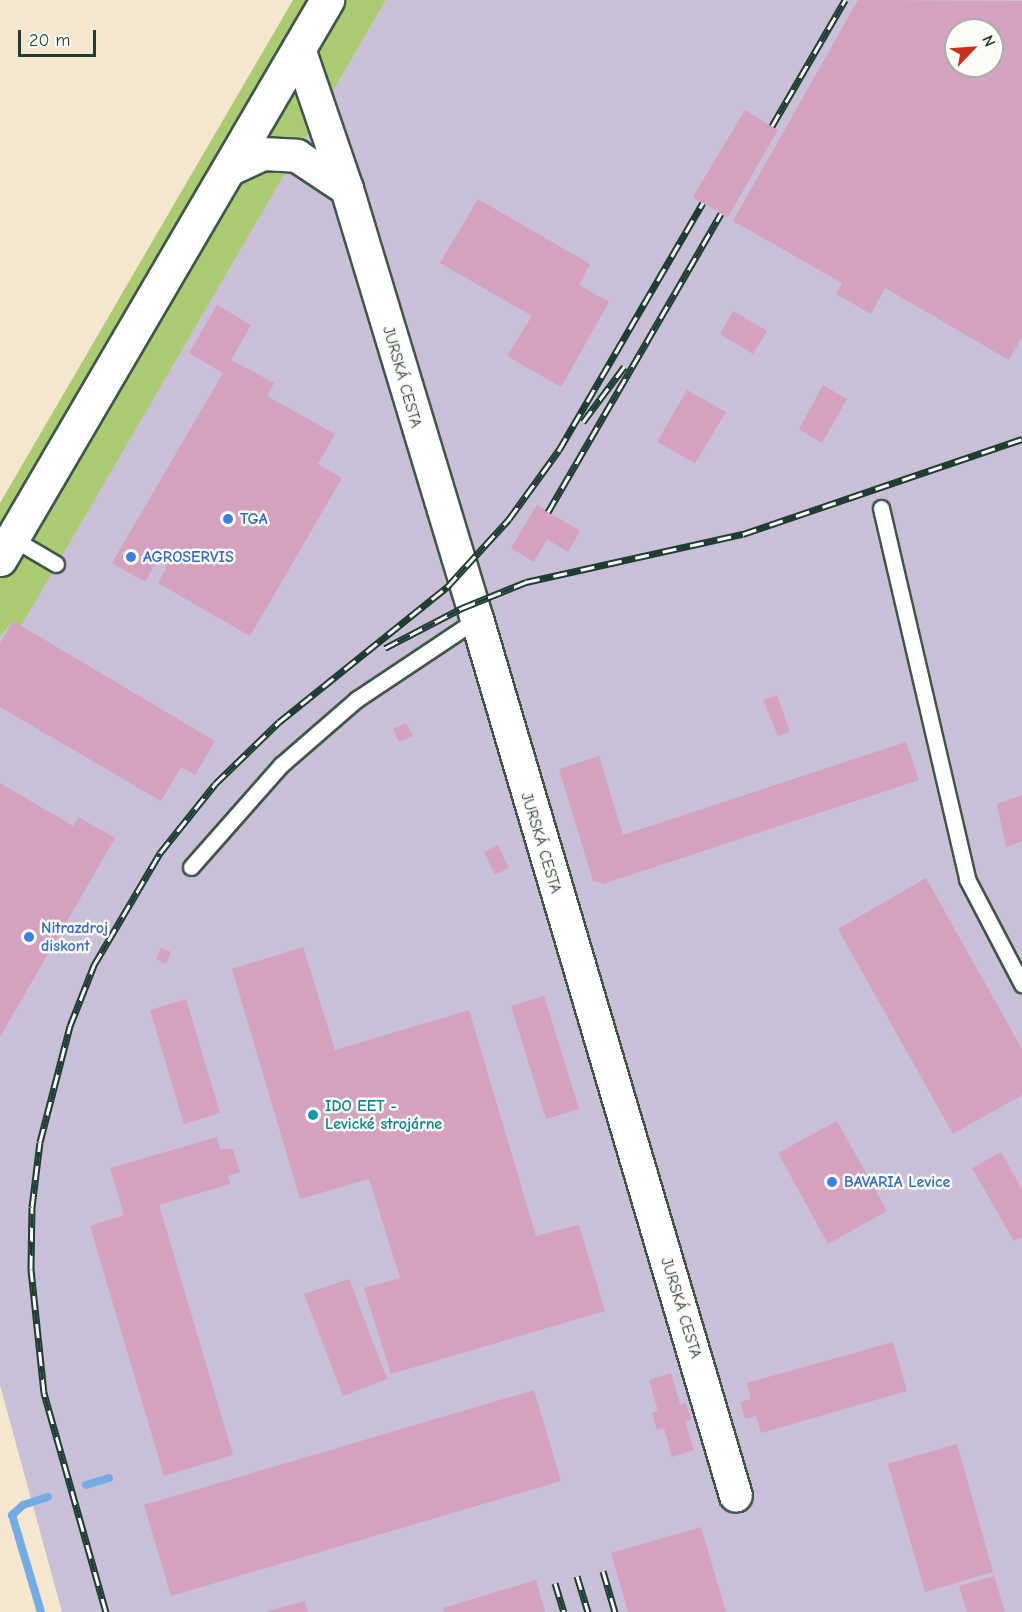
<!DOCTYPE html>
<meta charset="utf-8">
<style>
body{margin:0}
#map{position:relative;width:1022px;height:1612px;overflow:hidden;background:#f5e6d0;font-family:"Comic Neue",sans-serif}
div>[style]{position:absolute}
.industrial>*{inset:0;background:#c9bfd7}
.green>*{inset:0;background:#acca71}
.stream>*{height:8px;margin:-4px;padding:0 4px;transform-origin:4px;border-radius:4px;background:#74abe3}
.building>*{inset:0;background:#d4a1bf}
.roads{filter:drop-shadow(2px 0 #3f564b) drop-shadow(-2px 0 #3f564b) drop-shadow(0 2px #3f564b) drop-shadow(0 -2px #3f564b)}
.lane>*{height:15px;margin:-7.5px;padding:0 7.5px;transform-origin:7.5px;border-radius:7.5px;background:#fff}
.street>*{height:32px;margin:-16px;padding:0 16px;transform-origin:16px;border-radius:16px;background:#fff}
.secondary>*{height:33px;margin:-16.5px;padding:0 16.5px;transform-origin:16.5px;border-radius:16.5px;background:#fff}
.rail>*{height:7px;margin-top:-3.5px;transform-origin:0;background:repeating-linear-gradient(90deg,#fdfcf7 0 14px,#1f3d34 0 28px);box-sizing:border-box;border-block:2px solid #1f3d34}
.dots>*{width:16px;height:16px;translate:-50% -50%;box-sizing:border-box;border:3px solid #fdfcf7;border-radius:50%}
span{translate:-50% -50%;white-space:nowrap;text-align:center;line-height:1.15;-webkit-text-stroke:5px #fdfcf7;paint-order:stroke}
.street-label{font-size:16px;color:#1f3d34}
.shop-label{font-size:16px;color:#366cbe;font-weight:700}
.left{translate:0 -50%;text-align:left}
.culture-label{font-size:16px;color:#0d838f;font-weight:700}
.north{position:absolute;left:944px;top:18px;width:60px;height:60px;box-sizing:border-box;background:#fdfcf7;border:2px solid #a4b0a9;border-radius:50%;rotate:65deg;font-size:16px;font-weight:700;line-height:24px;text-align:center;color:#1f3d34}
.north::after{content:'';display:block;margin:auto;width:21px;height:27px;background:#c8321e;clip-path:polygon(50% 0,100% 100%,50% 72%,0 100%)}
.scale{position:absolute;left:18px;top:30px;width:78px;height:27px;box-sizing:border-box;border:3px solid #1f3d34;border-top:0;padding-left:8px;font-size:18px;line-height:21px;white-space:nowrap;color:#1f3d34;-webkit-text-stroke:4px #fdfcf7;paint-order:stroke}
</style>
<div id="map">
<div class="industrial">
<div style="clip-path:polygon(evenodd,386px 0,1022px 0,1022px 1612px,62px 1612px,0 1385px,0 637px,13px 621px,21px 625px,386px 0,956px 30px,992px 30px,992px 66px,956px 66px,956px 30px)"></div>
</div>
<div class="green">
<div style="clip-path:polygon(293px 0,386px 0,21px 626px,13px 621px,0 637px,0 503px)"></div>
</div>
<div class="stream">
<div style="left:86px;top:1485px;width:24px;rotate:-17deg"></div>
<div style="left:41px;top:1612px;width:101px;rotate:-106.6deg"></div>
<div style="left:12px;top:1515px;width:15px;rotate:-42deg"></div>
<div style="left:23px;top:1505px;width:26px;rotate:-18deg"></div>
</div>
<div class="building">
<div style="clip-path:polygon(evenodd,858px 0,1022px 1px,1022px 336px,1009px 360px,885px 288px,871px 314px,836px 294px,842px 283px,733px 221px,858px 0,956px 30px,992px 30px,992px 66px,956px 66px,956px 30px)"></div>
<div style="clip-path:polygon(745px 110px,778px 130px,728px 217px,693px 197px)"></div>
<div style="clip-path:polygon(478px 199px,590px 264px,579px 285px,609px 302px,561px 387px,507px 356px,532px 316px,440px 263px)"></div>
<div style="clip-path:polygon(217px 305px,251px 325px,231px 360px,274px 383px,267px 396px,335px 434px,318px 464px,342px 478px,250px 636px,158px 583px,167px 566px,157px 561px,145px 582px,112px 563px,223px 373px,189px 353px)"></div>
<div style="clip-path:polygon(733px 311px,767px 331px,753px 354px,720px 334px)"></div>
<div style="clip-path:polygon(823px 385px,847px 399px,822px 443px,799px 429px)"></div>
<div style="clip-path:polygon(687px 390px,726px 412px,695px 463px,657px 442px)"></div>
<div style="clip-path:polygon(537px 505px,580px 531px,568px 552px,547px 539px,534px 562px,511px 548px)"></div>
<div style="clip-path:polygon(13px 621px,215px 741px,195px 775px,181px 767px,161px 801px,0 707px,0 643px)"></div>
<div style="clip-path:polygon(777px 695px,790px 732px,778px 736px,763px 700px)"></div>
<div style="clip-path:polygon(406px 723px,413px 736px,399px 742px,393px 729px)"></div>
<div style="clip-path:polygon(906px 742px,919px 780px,603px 884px,593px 881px,559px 769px,599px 756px,623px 835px)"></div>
<div style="clip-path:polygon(0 783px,73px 826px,78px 817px,115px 838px,0 1037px)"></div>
<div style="clip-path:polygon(1022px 795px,1022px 841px,1006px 847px,997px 804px)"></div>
<div style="clip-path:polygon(498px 845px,509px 868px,495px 875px,484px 852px)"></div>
<div style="clip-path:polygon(926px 878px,1022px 1049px,1022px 1095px,953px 1134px,838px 929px)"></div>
<div style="clip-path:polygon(303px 947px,335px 1050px,469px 1010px,536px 1236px,579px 1225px,605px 1311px,391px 1374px,364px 1288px,400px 1278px,369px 1179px,300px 1199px,232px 969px)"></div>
<div style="clip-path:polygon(161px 948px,171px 952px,166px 964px,156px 959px)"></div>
<div style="clip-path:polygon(544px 996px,579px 1109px,546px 1119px,511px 1006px)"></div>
<div style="clip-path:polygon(186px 999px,220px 1113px,184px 1124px,150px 1010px)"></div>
<div style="clip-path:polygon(837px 1121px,887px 1211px,828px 1244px,778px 1153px)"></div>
<div style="clip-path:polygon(217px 1137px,220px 1149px,233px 1149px,240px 1172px,228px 1176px,230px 1184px,159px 1205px,233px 1455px,164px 1476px,90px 1226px,124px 1215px,110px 1168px)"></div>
<div style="clip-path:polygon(1001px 1152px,1022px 1189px,1022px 1237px,1014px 1241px,972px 1168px)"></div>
<div style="clip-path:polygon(349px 1279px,387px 1379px,343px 1396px,304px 1294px)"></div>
<div style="clip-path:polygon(893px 1342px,907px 1391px,761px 1433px,756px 1416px,745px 1419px,740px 1402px,751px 1399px,747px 1383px)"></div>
<div style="clip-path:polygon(671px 1373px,680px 1404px,686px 1403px,691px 1420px,685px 1421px,694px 1450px,672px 1457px,664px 1428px,657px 1430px,652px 1413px,658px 1411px,649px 1380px)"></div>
<div style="clip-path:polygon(534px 1390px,561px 1481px,171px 1596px,144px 1505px)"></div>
<div style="clip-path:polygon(957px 1444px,993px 1572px,925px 1592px,888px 1464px)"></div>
<div style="clip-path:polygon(701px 1527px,726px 1612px,628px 1612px,611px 1553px)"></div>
<div style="clip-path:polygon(994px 1576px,1005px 1612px,967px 1612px,959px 1586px)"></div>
<div style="clip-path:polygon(536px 1580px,545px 1612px,444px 1612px,443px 1608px)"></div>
<div style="clip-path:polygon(305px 1601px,308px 1612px,268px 1612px,268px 1611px)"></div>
</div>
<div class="roads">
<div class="lane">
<div style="left:881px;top:508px;width:381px;rotate:76.9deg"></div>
<div style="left:967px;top:879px;width:119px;rotate:62.4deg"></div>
<div style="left:12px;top:538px;width:51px;rotate:30.6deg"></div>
<div style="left:191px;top:867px;width:136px;rotate:-48.6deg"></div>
<div style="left:281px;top:765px;width:101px;rotate:-41deg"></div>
<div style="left:357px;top:699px;width:144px;rotate:-33.7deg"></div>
</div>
<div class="street">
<div style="left:299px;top:49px;width:148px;rotate:71.1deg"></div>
<div style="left:347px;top:189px;width:449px;rotate:73.2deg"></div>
<div style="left:477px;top:619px;width:914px;rotate:73.55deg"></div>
<div style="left:231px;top:169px;width:35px;rotate:-25deg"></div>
<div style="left:263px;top:154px;width:34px;rotate:3deg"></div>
<div style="left:297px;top:156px;width:60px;rotate:33.4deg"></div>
</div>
<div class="secondary">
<div style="left:0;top:559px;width:648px;rotate:-59.67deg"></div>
</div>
</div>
<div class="rail">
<div style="left:772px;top:126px;width:146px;rotate:-59.9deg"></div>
<div style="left:583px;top:422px;width:69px;rotate:-53.3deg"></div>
<div style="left:548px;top:512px;width:345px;rotate:-59.9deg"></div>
<div style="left:385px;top:648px;width:87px;rotate:-27.5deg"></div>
<div style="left:462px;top:608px;width:69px;rotate:-22.1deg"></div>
<div style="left:526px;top:582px;width:222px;rotate:-12.5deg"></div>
<div style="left:743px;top:534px;width:295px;rotate:-18.8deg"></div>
<div style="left:603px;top:1571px;width:43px;rotate:73.7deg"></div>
<div style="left:577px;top:1576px;width:38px;rotate:73deg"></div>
<div style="left:555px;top:1583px;width:30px;rotate:73deg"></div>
<div style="left:106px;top:1612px;width:228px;rotate:-105.8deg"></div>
<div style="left:44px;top:1393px;width:125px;rotate:-96deg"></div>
<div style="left:31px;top:1269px;width:62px;rotate:-89.1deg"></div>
<div style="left:32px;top:1207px;width:65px;rotate:-83deg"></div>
<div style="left:40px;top:1142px;width:120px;rotate:-75.5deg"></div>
<div style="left:70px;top:1026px;width:66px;rotate:-68.5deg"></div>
<div style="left:94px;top:965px;width:130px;rotate:-59.5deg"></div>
<div style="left:160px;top:853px;width:88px;rotate:-51.4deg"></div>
<div style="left:215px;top:784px;width:89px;rotate:-44.1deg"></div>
<div style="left:279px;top:722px;width:216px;rotate:-38.8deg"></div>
<div style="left:447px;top:587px;width:92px;rotate:-47.6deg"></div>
<div style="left:509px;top:519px;width:85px;rotate:-54.1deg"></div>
<div style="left:559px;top:450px;width:286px;rotate:-59.8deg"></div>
</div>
<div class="dots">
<div style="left:228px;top:519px;background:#3f7fe0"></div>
<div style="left:131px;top:557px;background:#3f7fe0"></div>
<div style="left:29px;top:937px;background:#3f7fe0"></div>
<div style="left:313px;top:1115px;background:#0f9aa8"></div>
<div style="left:832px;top:1182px;background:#3f7fe0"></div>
</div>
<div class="street-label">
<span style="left:402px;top:377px;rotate:74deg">JURSKÁ CESTA</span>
<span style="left:541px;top:843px;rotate:73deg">JURSKÁ CESTA</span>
<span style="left:681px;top:1308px;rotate:73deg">JURSKÁ CESTA</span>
</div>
<div class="shop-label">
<span class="left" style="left:240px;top:519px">TGA</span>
<span class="left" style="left:143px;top:557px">AGROSERVIS</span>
<span class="left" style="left:41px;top:937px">Nitrazdroj<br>diskont</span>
<span class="left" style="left:844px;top:1182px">BAVARIA Levice</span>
</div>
<div class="culture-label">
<span class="left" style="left:325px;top:1115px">IDO EET -<br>Levické strojárne</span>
</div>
<div class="north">N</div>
<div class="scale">20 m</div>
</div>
